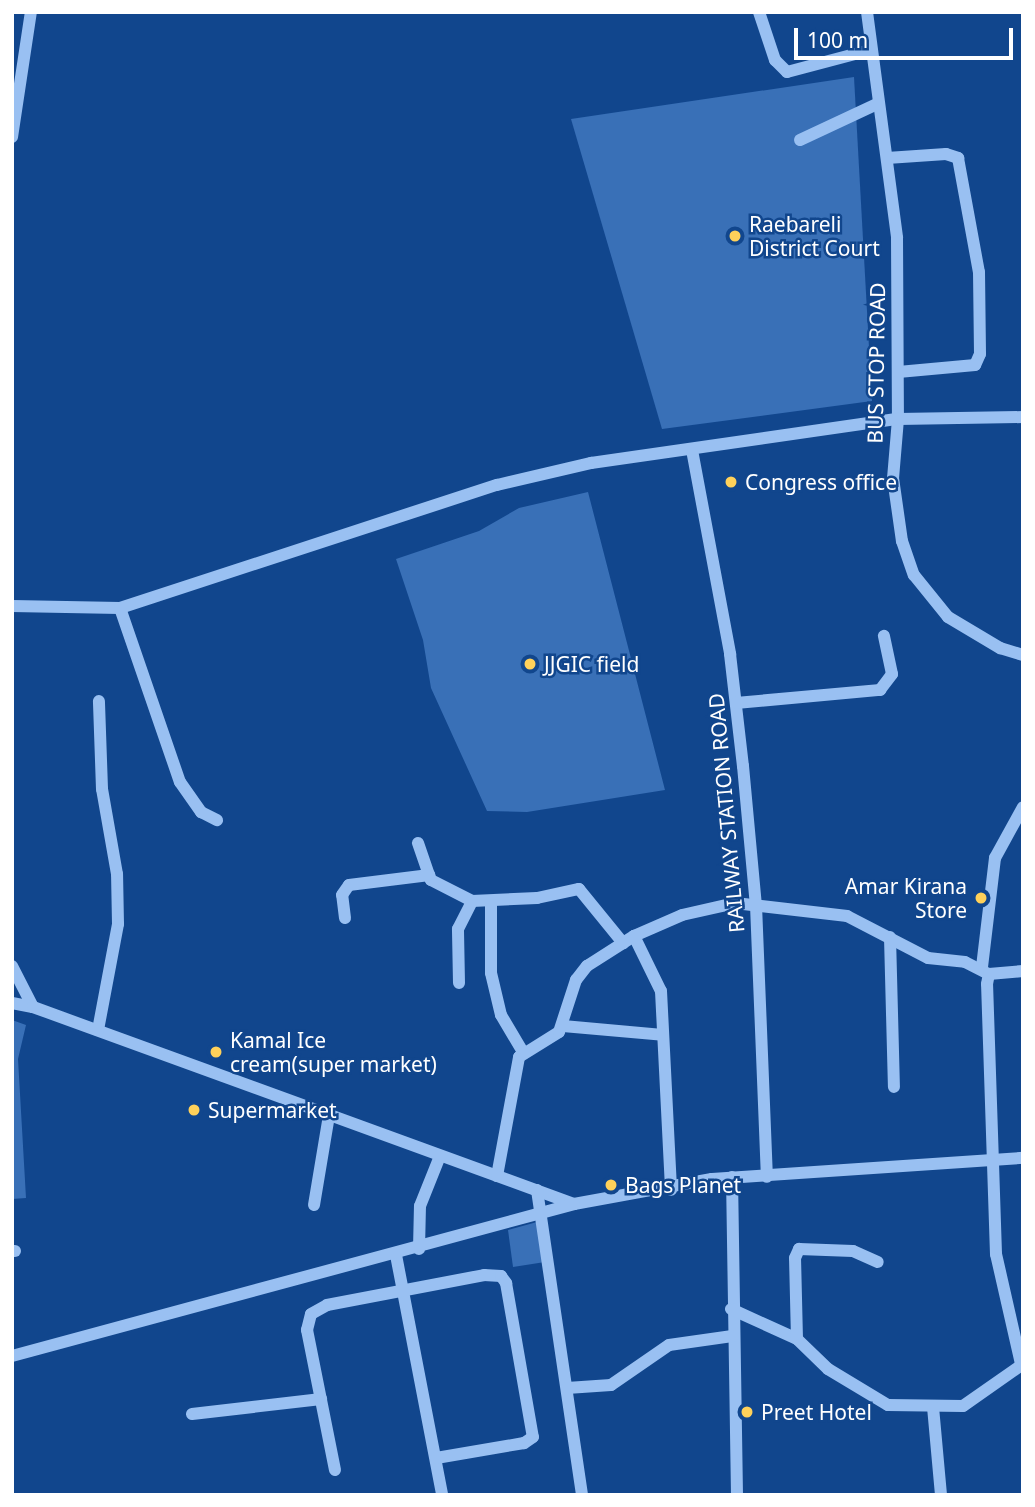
<!DOCTYPE html>
<style>
body{margin:0}
#map{position:relative;width:1035px;height:1507px;overflow:hidden;background:#11468d;font-family:"Noto Sans",sans-serif}
div>[style]{position:absolute}
.building>*{inset:0;background:#3970b7}
.minor>*{height:12px;margin:-6px;padding:0 6px;transform-origin:6px;border-radius:6px;background:#99c0f2}
.dots>*{width:19px;height:19px;translate:-50% -50%;box-sizing:border-box;border:4px solid #11468d;border-radius:50%}
span{translate:-50% -50%;white-space:nowrap;text-align:center;line-height:1.15;-webkit-text-stroke:5px #11468d;paint-order:stroke}
.poi-label{font-size:21px;color:#fff}
.left{translate:0 -50%;text-align:left}
.right{translate:-100% -50%;text-align:right}
.street-label{font-size:21px;color:#fff}
.frame{position:absolute;inset:0;border:14px solid #fff;pointer-events:none}
.scale{position:absolute;left:794px;top:28px;width:219px;height:32px;box-sizing:border-box;border:4px solid #fff;border-top:0;padding-left:9px;font-size:21px;line-height:24px;white-space:nowrap;color:#fff;-webkit-text-stroke:5px #11468d;paint-order:stroke}
</style>
<div id="map">
<div class="building">
<div style="clip-path:polygon(854px 77px,872px 401px,662px 429px,571px 119px)"></div>
<div style="clip-path:polygon(588px 492px,665px 790px,527px 812px,487px 811px,431px 688px,423px 640px,396px 559px,479px 531px,519px 508px)"></div>
<div style="clip-path:polygon(12px 1020px,26px 1025px,18px 1059px,26px 1198px,12px 1199px)"></div>
<div style="clip-path:polygon(537px 1222px,545px 1262px,513px 1267px,508px 1230px)"></div>
</div>
<div class="minor">
<div style="left:759px;top:12px;width:51px;rotate:71.6deg"></div>
<div style="left:775px;top:60px;width:17px;rotate:45deg"></div>
<div style="left:787px;top:72px;width:86px;rotate:-14.8deg"></div>
<div style="left:867px;top:12px;width:228px;rotate:82.4deg"></div>
<div style="left:897px;top:238px;width:181px;rotate:89.7deg"></div>
<div style="left:898px;top:419px;width:59px;rotate:94.8deg"></div>
<div style="left:893px;top:478px;width:64px;rotate:81.9deg"></div>
<div style="left:902px;top:541px;width:36px;rotate:71deg"></div>
<div style="left:914px;top:575px;width:54px;rotate:51deg"></div>
<div style="left:948px;top:617px;width:61px;rotate:30.8deg"></div>
<div style="left:1000px;top:648px;width:24px;rotate:17deg"></div>
<div style="left:12px;top:137px;width:126px;rotate:-81.4deg"></div>
<div style="left:800px;top:140px;width:85px;rotate:-25.1deg"></div>
<div style="left:887px;top:158px;width:59px;rotate:-3.9deg"></div>
<div style="left:946px;top:154px;width:13px;rotate:18deg"></div>
<div style="left:958px;top:158px;width:116px;rotate:79.6deg"></div>
<div style="left:979px;top:272px;width:82px;rotate:89.3deg"></div>
<div style="left:980px;top:354px;width:12px;rotate:114deg"></div>
<div style="left:975px;top:365px;width:77px;rotate:174.8deg"></div>
<div style="left:692px;top:450px;width:208px;rotate:79.4deg"></div>
<div style="left:730px;top:654px;width:113px;rotate:83.4deg"></div>
<div style="left:743px;top:766px;width:140px;rotate:84.7deg"></div>
<div style="left:756px;top:905px;width:272px;rotate:87.7deg"></div>
<div style="left:12px;top:606px;width:108px;rotate:1.1deg"></div>
<div style="left:120px;top:608px;width:397px;rotate:-18.1deg"></div>
<div style="left:497px;top:485px;width:97px;rotate:-13.2deg"></div>
<div style="left:591px;top:463px;width:310px;rotate:-8.2deg"></div>
<div style="left:898px;top:419px;width:125px;rotate:-0.9deg"></div>
<div style="left:120px;top:608px;width:184px;rotate:71deg"></div>
<div style="left:180px;top:782px;width:37px;rotate:55deg"></div>
<div style="left:201px;top:812px;width:18px;rotate:27deg"></div>
<div style="left:736px;top:703px;width:145px;rotate:-5.2deg"></div>
<div style="left:880px;top:690px;width:20px;rotate:-53deg"></div>
<div style="left:892px;top:674px;width:39px;rotate:-102deg"></div>
<div style="left:418px;top:843px;width:39px;rotate:71deg"></div>
<div style="left:431px;top:880px;width:46px;rotate:27.1deg"></div>
<div style="left:472px;top:901px;width:65px;rotate:-2.6deg"></div>
<div style="left:537px;top:898px;width:43px;rotate:-12.1deg"></div>
<div style="left:579px;top:889px;width:70px;rotate:50.8deg"></div>
<div style="left:491px;top:903px;width:70px;rotate:90deg"></div>
<div style="left:491px;top:973px;width:43px;rotate:76.6deg"></div>
<div style="left:501px;top:1015px;width:43px;rotate:59.3deg"></div>
<div style="left:345px;top:918px;width:23px;rotate:-97deg"></div>
<div style="left:342px;top:895px;width:12px;rotate:-55deg"></div>
<div style="left:349px;top:885px;width:81px;rotate:-7.1deg"></div>
<div style="left:634px;top:936px;width:61px;rotate:63.9deg"></div>
<div style="left:661px;top:991px;width:199px;rotate:87.1deg"></div>
<div style="left:890px;top:937px;width:150px;rotate:88.5deg"></div>
<div style="left:12px;top:966px;width:46px;rotate:62.9deg"></div>
<div style="left:982px;top:967px;width:110px;rotate:-83.2deg"></div>
<div style="left:995px;top:858px;width:58px;rotate:-61.2deg"></div>
<div style="left:459px;top:983px;width:54px;rotate:-91.1deg"></div>
<div style="left:458px;top:929px;width:31px;rotate:-63deg"></div>
<div style="left:12px;top:1003px;width:21px;rotate:11deg"></div>
<div style="left:33px;top:1007px;width:576px;rotate:20.01deg"></div>
<div style="left:574px;top:1204px;width:140px;rotate:-10.3deg"></div>
<div style="left:712px;top:1179px;width:312px;rotate:-3.9deg"></div>
<div style="left:563px;top:1026px;width:100px;rotate:5.1deg"></div>
<div style="left:98px;top:1030px;width:108px;rotate:-79.3deg"></div>
<div style="left:118px;top:924px;width:50px;rotate:-91.1deg"></div>
<div style="left:117px;top:874px;width:86px;rotate:-100deg"></div>
<div style="left:102px;top:789px;width:88px;rotate:-92deg"></div>
<div style="left:497px;top:1176px;width:121px;rotate:-79.5deg"></div>
<div style="left:519px;top:1057px;width:47px;rotate:-32deg"></div>
<div style="left:559px;top:1032px;width:55px;rotate:-71.9deg"></div>
<div style="left:576px;top:980px;width:18px;rotate:-52deg"></div>
<div style="left:587px;top:966px;width:56px;rotate:-32.6deg"></div>
<div style="left:634px;top:936px;width:52px;rotate:-23.6deg"></div>
<div style="left:682px;top:915px;width:54px;rotate:-12.8deg"></div>
<div style="left:735px;top:903px;width:113px;rotate:6.6deg"></div>
<div style="left:847px;top:916px;width:91px;rotate:27.4deg"></div>
<div style="left:928px;top:958px;width:37px;rotate:6deg"></div>
<div style="left:965px;top:962px;width:27px;rotate:27deg"></div>
<div style="left:732px;top:1177px;width:318px;rotate:89.1deg"></div>
<div style="left:537px;top:1190px;width:308px;rotate:81.6deg"></div>
<div style="left:314px;top:1205px;width:91px;rotate:-80.5deg"></div>
<div style="left:419px;top:1249px;width:43px;rotate:-88.7deg"></div>
<div style="left:420px;top:1206px;width:54px;rotate:-68.2deg"></div>
<div style="left:12px;top:1251px;width:3px"></div>
<div style="left:396px;top:1255px;width:244px;rotate:79.1deg"></div>
<div style="left:731px;top:1309px;width:72px;rotate:24.4deg"></div>
<div style="left:797px;top:1339px;width:43px;rotate:44.1deg"></div>
<div style="left:828px;top:1369px;width:70px;rotate:31deg"></div>
<div style="left:888px;top:1405px;width:75px;rotate:0.8deg"></div>
<div style="left:963px;top:1406px;width:73px;rotate:-35deg"></div>
<div style="left:797px;top:1339px;width:81px;rotate:-91.4deg"></div>
<div style="left:795px;top:1258px;width:10px;rotate:-66deg"></div>
<div style="left:799px;top:1249px;width:54px;rotate:2.1deg"></div>
<div style="left:853px;top:1251px;width:27px;rotate:24deg"></div>
<div style="left:12px;top:1356px;width:582px;rotate:-15.13deg"></div>
<div style="left:1021px;top:1364px;width:113px;rotate:-102.8deg"></div>
<div style="left:996px;top:1254px;width:270px;rotate:-91.9deg"></div>
<div style="left:987px;top:984px;width:10px;rotate:-79deg"></div>
<div style="left:989px;top:974px;width:34px;rotate:-5deg"></div>
<div style="left:567px;top:1388px;width:44px;rotate:-3.9deg"></div>
<div style="left:611px;top:1385px;width:70px;rotate:-34.6deg"></div>
<div style="left:669px;top:1345px;width:64px;rotate:-8.1deg"></div>
<div style="left:933px;top:1407px;width:88px;rotate:84.8deg"></div>
<div style="left:192px;top:1414px;width:130px;rotate:-6.6deg"></div>
<div style="left:335px;top:1470px;width:143px;rotate:-101.3deg"></div>
<div style="left:307px;top:1330px;width:16px;rotate:-76deg"></div>
<div style="left:311px;top:1314px;width:18px;rotate:-29deg"></div>
<div style="left:327px;top:1305px;width:160px;rotate:-10.8deg"></div>
<div style="left:484px;top:1275px;width:17px;rotate:3deg"></div>
<div style="left:501px;top:1276px;width:9px;rotate:54deg"></div>
<div style="left:506px;top:1283px;width:156px;rotate:80.1deg"></div>
<div style="left:533px;top:1437px;width:11px;rotate:146deg"></div>
<div style="left:524px;top:1443px;width:89px;rotate:170.3deg"></div>
</div>
<div class="dots">
<div style="left:735px;top:236px;background:#ffd15a"></div>
<div style="left:731px;top:482px;background:#ffd15a"></div>
<div style="left:530px;top:664px;background:#ffd15a"></div>
<div style="left:981px;top:898px;background:#ffd15a"></div>
<div style="left:216px;top:1052px;background:#ffd15a"></div>
<div style="left:194px;top:1110px;background:#ffd15a"></div>
<div style="left:611px;top:1185px;background:#ffd15a"></div>
<div style="left:747px;top:1412px;background:#ffd15a"></div>
</div>
<div class="poi-label">
<span class="left" style="left:749px;top:236px">Raebareli<br>District Court</span>
<span class="left" style="left:745px;top:482px">Congress office</span>
<span class="left" style="left:544px;top:664px">JJGIC field</span>
<span class="right" style="left:967px;top:898px">Amar Kirana<br>Store</span>
<span class="left" style="left:230px;top:1052px">Kamal Ice<br>cream(super market)</span>
<span class="left" style="left:208px;top:1110px">Supermarket</span>
<span class="left" style="left:625px;top:1185px">Bags Planet</span>
<span class="left" style="left:761px;top:1412px">Preet Hotel</span>
</div>
<div class="street-label">
<span style="left:876px;top:363px;rotate:-89deg">BUS STOP ROAD</span>
<span style="left:726px;top:813px;rotate:-95deg">RAILWAY STATION ROAD</span>
</div>
<div class="frame"></div>
<div class="scale">100 m</div>
</div>
